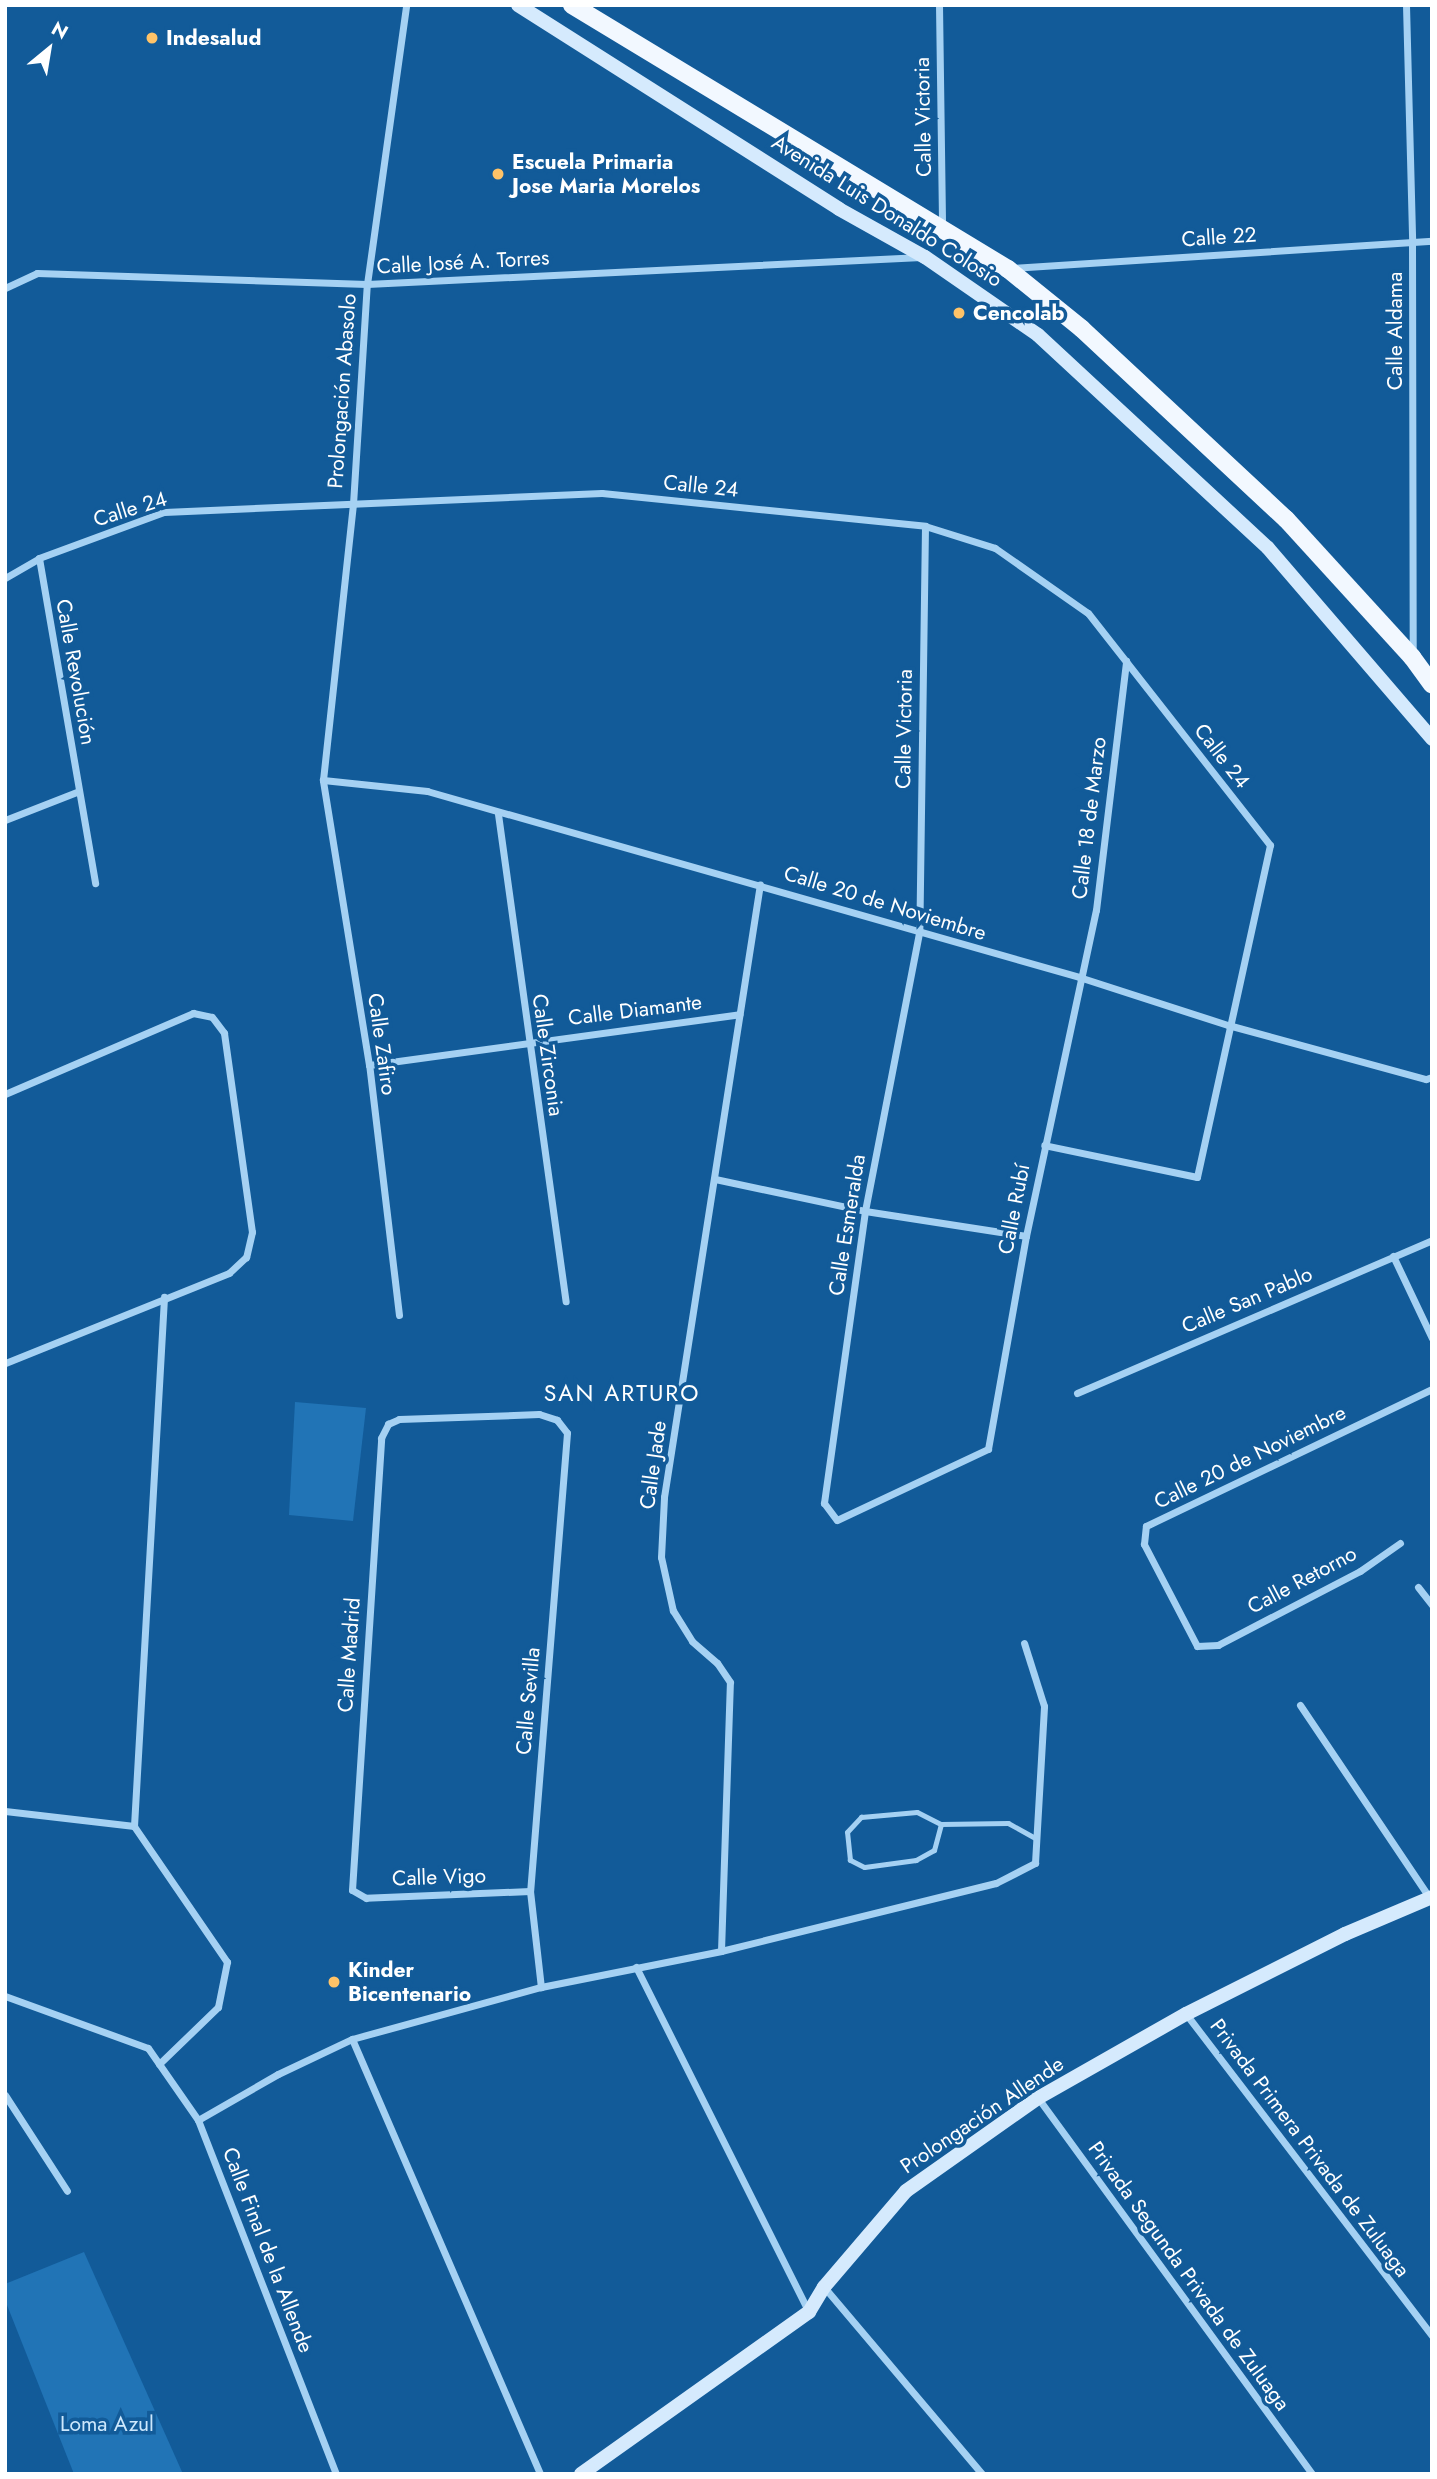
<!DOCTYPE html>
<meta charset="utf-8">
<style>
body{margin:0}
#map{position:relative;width:1437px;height:2479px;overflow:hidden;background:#125b99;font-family:Jost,sans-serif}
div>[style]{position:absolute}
.green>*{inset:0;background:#2174b6}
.lane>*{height:5px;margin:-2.5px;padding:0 2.5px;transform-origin:2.5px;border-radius:2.5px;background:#a5d1f3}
.street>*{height:7px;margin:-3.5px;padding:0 3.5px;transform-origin:3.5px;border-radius:3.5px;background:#a5d1f3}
.secondary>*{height:14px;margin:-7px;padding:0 7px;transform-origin:7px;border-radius:7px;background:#d5eafd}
.primary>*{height:18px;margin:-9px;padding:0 9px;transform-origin:9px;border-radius:9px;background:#f2f8ff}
.dots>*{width:19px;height:19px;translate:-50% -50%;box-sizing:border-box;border:4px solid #125b99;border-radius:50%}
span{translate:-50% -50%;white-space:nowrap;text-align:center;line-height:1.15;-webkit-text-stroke:7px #125b99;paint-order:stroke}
.poi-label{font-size:21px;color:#fff;font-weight:700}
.left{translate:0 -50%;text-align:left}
.street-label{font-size:21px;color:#fff}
.park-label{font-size:21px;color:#cde8fd}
.neighbourhood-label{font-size:23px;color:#fff;letter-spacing:2px}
.frame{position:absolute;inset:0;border:7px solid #fff;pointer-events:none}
.north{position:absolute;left:14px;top:14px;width:70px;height:70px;-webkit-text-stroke:5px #125b99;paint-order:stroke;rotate:30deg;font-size:19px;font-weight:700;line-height:28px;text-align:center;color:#fff}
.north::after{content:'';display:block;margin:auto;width:24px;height:32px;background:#fff;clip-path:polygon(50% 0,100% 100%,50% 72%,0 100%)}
</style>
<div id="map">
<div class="green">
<div style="clip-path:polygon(295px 1402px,366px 1408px,353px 1521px,289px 1515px)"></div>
<div style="clip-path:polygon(84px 2252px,183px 2474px,74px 2474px,5px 2300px,5px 2284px)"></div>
</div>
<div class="lane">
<div style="left:941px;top:1824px;width:27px;rotate:105deg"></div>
<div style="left:934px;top:1850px;width:21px;rotate:151deg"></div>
<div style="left:916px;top:1860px;width:52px;rotate:172.3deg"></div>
<div style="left:864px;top:1867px;width:16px;rotate:-153deg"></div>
<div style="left:850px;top:1860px;width:28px;rotate:-96deg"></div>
<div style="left:847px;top:1832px;width:21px;rotate:-47deg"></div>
<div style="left:861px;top:1817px;width:56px;rotate:-5.1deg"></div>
<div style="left:917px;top:1812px;width:27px;rotate:27deg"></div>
<div style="left:941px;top:1824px;width:67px;rotate:-0.9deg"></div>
<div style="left:1008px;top:1823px;width:33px;rotate:29deg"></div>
</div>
<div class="street">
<div style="left:939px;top:5px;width:220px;rotate:89.2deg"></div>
<div style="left:1406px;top:5px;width:237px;rotate:88.5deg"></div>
<div style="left:1412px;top:242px;width:410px;rotate:89.9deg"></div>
<div style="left:1012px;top:268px;width:421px;rotate:-3.7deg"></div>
<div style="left:5px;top:288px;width:35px;rotate:-25deg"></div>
<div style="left:37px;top:273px;width:330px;rotate:1.9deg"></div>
<div style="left:367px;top:284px;width:555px;rotate:-2.79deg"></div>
<div style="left:925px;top:526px;width:407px;rotate:90.8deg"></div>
<div style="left:919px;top:933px;width:283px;rotate:101deg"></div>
<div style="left:865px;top:1211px;width:295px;rotate:98deg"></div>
<div style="left:824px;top:1503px;width:21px;rotate:53deg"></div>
<div style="left:837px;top:1520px;width:167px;rotate:-25.2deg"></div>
<div style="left:988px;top:1449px;width:216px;rotate:-79.9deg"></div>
<div style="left:1026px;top:1236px;width:333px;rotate:-77.9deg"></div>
<div style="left:1096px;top:910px;width:251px;rotate:-83.1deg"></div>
<div style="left:39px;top:558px;width:330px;rotate:80.2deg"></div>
<div style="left:5px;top:578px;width:39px;rotate:-30deg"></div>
<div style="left:39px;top:558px;width:133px;rotate:-20.2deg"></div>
<div style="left:164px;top:512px;width:438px;rotate:-2.5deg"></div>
<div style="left:602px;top:493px;width:325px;rotate:5.8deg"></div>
<div style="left:925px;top:526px;width:73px;rotate:17.4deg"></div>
<div style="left:995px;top:548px;width:113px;rotate:35deg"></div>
<div style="left:1088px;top:613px;width:295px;rotate:51.9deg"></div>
<div style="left:1270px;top:845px;width:340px;rotate:102.4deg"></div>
<div style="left:1197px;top:1177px;width:156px;rotate:-168.2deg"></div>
<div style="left:323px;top:780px;width:105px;rotate:6deg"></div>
<div style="left:427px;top:791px;width:678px;rotate:15.92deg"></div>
<div style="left:1079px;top:977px;width:157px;rotate:17.9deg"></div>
<div style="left:1228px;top:1025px;width:205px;rotate:15.3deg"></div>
<div style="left:1426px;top:1079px;width:6px;rotate:-18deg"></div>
<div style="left:498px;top:814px;width:492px;rotate:82.1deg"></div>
<div style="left:5px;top:820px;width:79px;rotate:-21.4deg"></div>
<div style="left:369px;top:1065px;width:374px;rotate:-7.8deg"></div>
<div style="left:5px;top:1094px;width:205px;rotate:-23.3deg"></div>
<div style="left:193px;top:1013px;width:19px;rotate:12deg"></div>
<div style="left:212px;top:1017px;width:20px;rotate:53deg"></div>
<div style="left:224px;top:1033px;width:201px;rotate:82deg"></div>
<div style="left:252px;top:1232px;width:26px;rotate:103deg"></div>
<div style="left:246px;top:1257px;width:23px;rotate:137deg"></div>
<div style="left:229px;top:1273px;width:241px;rotate:158.1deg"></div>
<div style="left:715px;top:1179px;width:153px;rotate:12deg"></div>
<div style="left:865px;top:1211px;width:163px;rotate:8.8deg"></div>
<div style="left:1393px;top:1256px;width:91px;rotate:64.6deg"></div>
<div style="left:399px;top:1315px;width:252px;rotate:-96.8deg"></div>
<div style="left:369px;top:1065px;width:289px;rotate:-99.2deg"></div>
<div style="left:323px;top:780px;width:278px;rotate:-83.8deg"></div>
<div style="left:353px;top:504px;width:220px;rotate:-86.4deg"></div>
<div style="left:367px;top:284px;width:282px;rotate:-82deg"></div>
<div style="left:1077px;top:1393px;width:387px;rotate:-23.3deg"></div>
<div style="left:1400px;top:1543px;width:49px;rotate:145deg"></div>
<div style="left:1360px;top:1571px;width:160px;rotate:152.5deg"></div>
<div style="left:1218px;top:1645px;width:21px;rotate:177deg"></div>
<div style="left:1197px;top:1646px;width:115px;rotate:-117.5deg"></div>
<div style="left:1144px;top:1544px;width:18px;rotate:-84deg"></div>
<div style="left:1146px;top:1526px;width:317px;rotate:-25.6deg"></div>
<div style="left:1418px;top:1587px;width:23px;rotate:52deg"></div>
<div style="left:1300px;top:1705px;width:231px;rotate:56.1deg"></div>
<div style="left:5px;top:1811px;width:130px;rotate:6.6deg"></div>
<div style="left:530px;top:1891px;width:164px;rotate:177.6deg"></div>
<div style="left:366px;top:1898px;width:16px;rotate:-150deg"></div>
<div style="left:352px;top:1890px;width:453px;rotate:-86.3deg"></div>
<div style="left:381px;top:1438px;width:16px;rotate:-63deg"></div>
<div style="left:388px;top:1424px;width:12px;rotate:-24deg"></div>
<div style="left:399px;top:1419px;width:140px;rotate:-2deg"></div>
<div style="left:539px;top:1414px;width:19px;rotate:18deg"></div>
<div style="left:557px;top:1420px;width:16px;rotate:52deg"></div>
<div style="left:567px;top:1433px;width:459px;rotate:94.6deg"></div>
<div style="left:530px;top:1891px;width:97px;rotate:83.5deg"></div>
<div style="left:721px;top:1951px;width:269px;rotate:-88.1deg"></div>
<div style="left:730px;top:1682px;width:23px;rotate:-124deg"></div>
<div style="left:717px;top:1663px;width:33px;rotate:-139deg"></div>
<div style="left:692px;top:1641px;width:36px;rotate:-122deg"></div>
<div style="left:673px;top:1611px;width:55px;rotate:-102.5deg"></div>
<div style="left:661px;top:1557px;width:60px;rotate:-87.1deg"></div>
<div style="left:664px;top:1497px;width:620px;rotate:-81.1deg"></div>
<div style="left:636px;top:1967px;width:386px;rotate:63.4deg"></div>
<div style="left:5px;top:1996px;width:152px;rotate:20deg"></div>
<div style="left:148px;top:2048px;width:88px;rotate:55.2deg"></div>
<div style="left:198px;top:2120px;width:380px;rotate:68.7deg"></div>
<div style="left:1186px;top:2014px;width:405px;rotate:52.6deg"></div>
<div style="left:352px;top:2039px;width:474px;rotate:66.6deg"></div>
<div style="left:159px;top:2064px;width:82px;rotate:-44deg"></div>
<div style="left:218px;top:2007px;width:46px;rotate:-78.7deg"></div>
<div style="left:227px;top:1962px;width:165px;rotate:-124.4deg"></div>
<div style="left:134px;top:1826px;width:530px;rotate:-86.75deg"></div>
<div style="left:5px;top:2095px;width:114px;rotate:57.1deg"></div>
<div style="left:1038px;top:2098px;width:465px;rotate:53.9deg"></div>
<div style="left:198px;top:2120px;width:92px;rotate:-29.9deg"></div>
<div style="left:278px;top:2074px;width:82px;rotate:-25.3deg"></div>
<div style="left:352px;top:2039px;width:196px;rotate:-15.4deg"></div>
<div style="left:541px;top:1987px;width:184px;rotate:-11.3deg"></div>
<div style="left:721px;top:1951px;width:283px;rotate:-13.9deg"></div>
<div style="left:996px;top:1883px;width:44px;rotate:-27.1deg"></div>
<div style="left:1035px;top:1863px;width:157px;rotate:-86.7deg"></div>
<div style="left:1044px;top:1706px;width:66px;rotate:-107.6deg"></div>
<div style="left:824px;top:2287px;width:245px;rotate:49.8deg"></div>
</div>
<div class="secondary">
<div style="left:518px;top:5px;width:380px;rotate:32.4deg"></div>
<div style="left:839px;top:209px;width:98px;rotate:29.2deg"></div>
<div style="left:925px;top:257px;width:137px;rotate:34.6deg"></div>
<div style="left:1038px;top:335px;width:313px;rotate:42.8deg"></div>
<div style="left:1268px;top:548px;width:252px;rotate:49.3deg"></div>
<div style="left:581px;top:2474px;width:280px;rotate:-35.4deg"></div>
<div style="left:809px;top:2312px;width:29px;rotate:-59deg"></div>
<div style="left:824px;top:2287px;width:126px;rotate:-49.5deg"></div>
<div style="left:906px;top:2191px;width:161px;rotate:-35.2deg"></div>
<div style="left:1038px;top:2098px;width:170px;rotate:-29.6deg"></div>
<div style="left:1186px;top:2014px;width:178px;rotate:-26.7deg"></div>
<div style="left:1345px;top:1934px;width:95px;rotate:-23deg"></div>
</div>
<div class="primary">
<div style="left:572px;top:5px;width:510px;rotate:31.2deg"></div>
<div style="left:1008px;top:269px;width:95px;rotate:39deg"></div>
<div style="left:1082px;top:329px;width:279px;rotate:43deg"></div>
<div style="left:1286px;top:519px;width:187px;rotate:47.6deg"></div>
<div style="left:1412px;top:657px;width:34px;rotate:54deg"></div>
</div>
<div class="dots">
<div style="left:152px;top:38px;background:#ffc368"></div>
<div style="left:498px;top:174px;background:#ffc368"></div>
<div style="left:959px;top:313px;background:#ffc368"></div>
<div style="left:334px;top:1982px;background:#ffc368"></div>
</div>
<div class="poi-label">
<span class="left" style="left:166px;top:38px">Indesalud</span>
<span class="left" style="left:512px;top:174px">Escuela Primaria<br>Jose Maria Morelos</span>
<span class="left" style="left:973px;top:313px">Cencolab</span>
<span class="left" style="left:348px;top:1982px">Kinder<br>Bicentenario</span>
</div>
<div class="street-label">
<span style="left:923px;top:117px;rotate:-91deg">Calle Victoria</span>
<span style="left:887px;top:211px;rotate:32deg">Avenida Luis Donaldo Colosio</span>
<span style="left:1219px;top:237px;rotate:-4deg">Calle 22</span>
<span style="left:463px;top:262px;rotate:-3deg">Calle José A. Torres</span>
<span style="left:1395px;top:331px;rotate:-90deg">Calle Aldama</span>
<span style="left:342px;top:391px;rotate:-86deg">Prolongación Abasolo</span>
<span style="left:701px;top:486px;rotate:6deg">Calle 24</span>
<span style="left:130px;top:509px;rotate:-17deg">Calle 24</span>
<span style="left:76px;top:672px;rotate:80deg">Calle Revolución</span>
<span style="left:904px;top:729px;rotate:-89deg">Calle Victoria</span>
<span style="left:1222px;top:756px;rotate:52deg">Calle 24</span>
<span style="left:1089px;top:818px;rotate:-83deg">Calle 18 de Marzo</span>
<span style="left:885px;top:903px;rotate:17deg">Calle 20 de Noviembre</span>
<span style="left:635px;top:1010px;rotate:-7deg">Calle Diamante</span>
<span style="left:382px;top:1044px;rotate:82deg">Calle Zafiro</span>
<span style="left:548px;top:1055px;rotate:82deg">Calle Zirconia</span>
<span style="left:1014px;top:1209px;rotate:-79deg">Calle Rubí</span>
<span style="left:847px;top:1225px;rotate:-81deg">Calle Esmeralda</span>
<span style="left:1247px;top:1300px;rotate:-23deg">Calle San Pablo</span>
<span style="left:1250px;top:1457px;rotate:-26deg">Calle 20 de Noviembre</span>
<span style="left:653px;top:1465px;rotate:-82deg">Calle Jade</span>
<span style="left:1302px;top:1580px;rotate:-28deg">Calle Retorno</span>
<span style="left:349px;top:1655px;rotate:-86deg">Calle Madrid</span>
<span style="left:528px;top:1701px;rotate:-85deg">Calle Sevilla</span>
<span style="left:439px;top:1877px;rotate:-2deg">Calle Vigo</span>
<span style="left:982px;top:2115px;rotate:-34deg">Prolongación Allende</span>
<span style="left:1310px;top:2148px;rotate:53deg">Privada Primera Privada de Zuluaga</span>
<span style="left:268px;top:2250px;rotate:69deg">Calle Final de la Allende</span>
<span style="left:1189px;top:2276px;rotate:54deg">Privada Segunda Privada de Zuluaga</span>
</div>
<div class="park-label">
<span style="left:107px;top:2424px">Loma Azul</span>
</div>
<div class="neighbourhood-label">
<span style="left:622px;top:1393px">SAN ARTURO</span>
</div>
<div class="frame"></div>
<div class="north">N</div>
</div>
